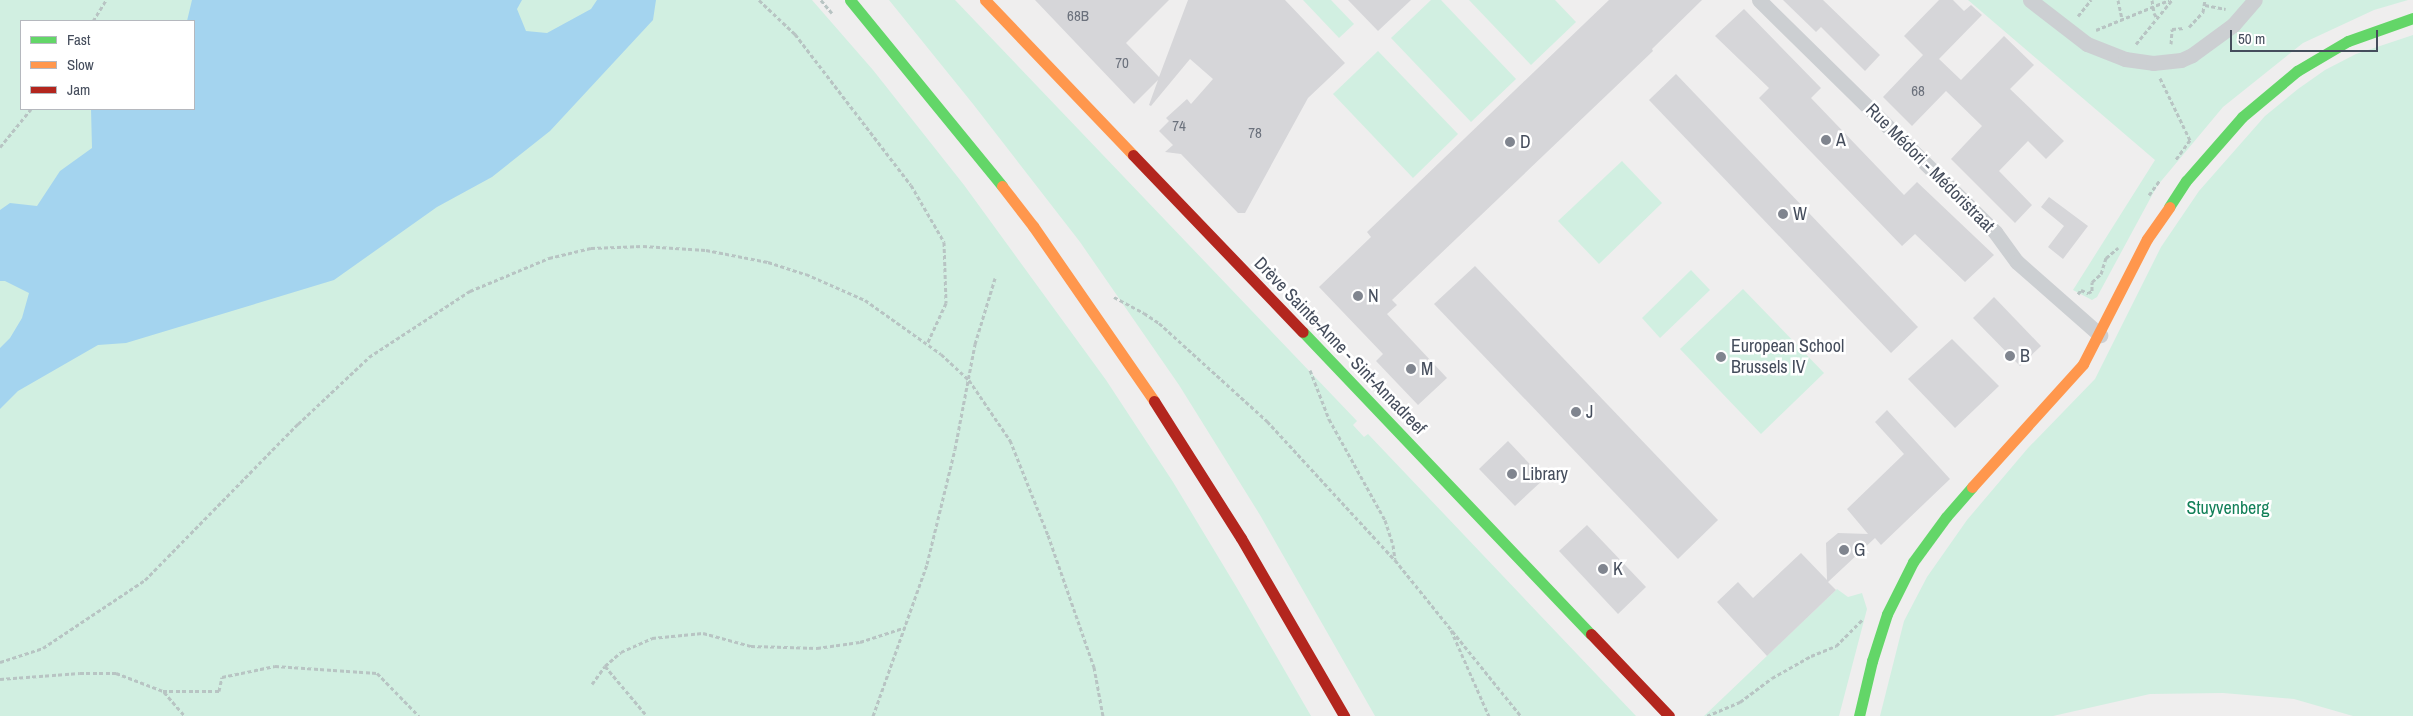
<!DOCTYPE html>
<meta charset="utf-8">
<style>
body{margin:0}
#map{position:relative;width:2413px;height:716px;overflow:hidden;background:#efeeee;font-family:"Archivo Narrow",sans-serif}
div>[style]{position:absolute}
.green>*{inset:0;background:#d1efe1}
.water>*{inset:0;background:#a4d4ef}
.building>*{inset:0;background:#d6d6d9}
.path>*{height:3px;margin-top:-1.5px;transform-origin:0;background:repeating-linear-gradient(90deg,#b8c4c3 0 4px,transparent 0 6.5px)}
.street>*{height:15px;margin:-7.5px;padding:0 7.5px;transform-origin:7.5px;border-radius:7.5px;background:#cccfd2}
.fast>*{height:11px;margin:-5.5px;padding:0 5.5px;transform-origin:5.5px;border-radius:5.5px;background:#63d668}
.slow>*{height:11px;margin:-5.5px;padding:0 5.5px;transform-origin:5.5px;border-radius:5.5px;background:#ff974d}
.jam>*{height:11px;margin:-5.5px;padding:0 5.5px;transform-origin:5.5px;border-radius:5.5px;background:#b3261e}
.dots>*{width:14px;height:14px;translate:-50% -50%;box-sizing:border-box;border:2px solid #fff;border-radius:50%}
span{translate:-50% -50%;white-space:nowrap;text-align:center;line-height:1.15;-webkit-text-stroke:5px #fff;paint-order:stroke}
.number-label{font-size:15px;color:#6b717c}
.number-label span{-webkit-text-stroke-width:0}
.poi-label{font-size:18px;color:#454d5c}
.left{translate:0 -50%;text-align:left}
.street-label{font-size:18px;color:#454d5c}
.park-label{font-size:18px;color:#138059}
.legend{position:absolute;left:20px;top:20px;width:175px;height:90px;box-sizing:border-box;background:#fff;border:1px solid #b5b8be;margin:0;padding:6px 9px;list-style:none;font-size:15px;color:#454d5c}
.legend li{display:flex;align-items:center;gap:10px;height:25px}
.legend b{width:25px;border:1px solid #b5b8be}
.scale{position:absolute;left:2230px;top:30px;width:148px;height:22px;box-sizing:border-box;border:2px solid #454d5c;border-top:0;padding-left:6px;font-size:15px;line-height:18px;white-space:nowrap;color:#454d5c;-webkit-text-stroke:4px #fff;paint-order:stroke}
</style>
<div id="map">
<div class="green">
<div style="clip-path:polygon(evenodd,0 0,812px 0,873px 70px,964px 185px,1106px 380px,1173px 482px,1237px 588px,1311px 716px,0 716px,0 0,21px 21px,194px 21px,194px 109px,21px 109px,21px 21px)"></div>
<div style="clip-path:polygon(889px 0,955px 0,1357px 421px,1353px 425px,1364px 437px,1368px 434px,1636px 716px,1375px 716px,1260px 515px,1179px 385px,1080px 242px,973px 104px)"></div>
<div style="clip-path:polygon(1303px 0,1331px 0,1354px 24px,1339px 38px)"></div>
<div style="clip-path:polygon(1431px 0,1441px 0,1516px 79px,1471px 122px,1391px 38px)"></div>
<div style="clip-path:polygon(1469px 0,1555px 0,1576px 22px,1531px 65px)"></div>
<div style="clip-path:polygon(1968px 0,2408px 0,2374px 10px,2303px 43px,2223px 107px,2157px 186px,2097px 297px,2092px 300px,2073px 290px,2155px 160px)"></div>
<div style="clip-path:polygon(2413px 35px,2413px 716px,2353px 716px,2294px 699px,2223px 693px,2150px 694px,2053px 716px,1880px 716px,1904px 621px,1927px 577px,1967px 520px,2028px 448px,2095px 379px,2161px 247px,2199px 191px,2265px 116px,2298px 89px,2325px 70px,2356px 54px)"></div>
<div style="clip-path:polygon(1378px 51px,1458px 134px,1413px 178px,1333px 94px)"></div>
<div style="clip-path:polygon(1622px 161px,1662px 203px,1599px 264px,1558px 221px)"></div>
<div style="clip-path:polygon(1691px 270px,1710px 290px,1660px 338px,1642px 318px)"></div>
<div style="clip-path:polygon(1743px 289px,1824px 373px,1761px 434px,1680px 349px)"></div>
<div style="clip-path:polygon(1837px 589px,1848px 597px,1862px 593px,1867px 609px,1839px 716px,1704px 716px)"></div>
</div>
<div class="water">
<div style="clip-path:polygon(192px 0,522px 0,517px 9px,526px 31px,547px 33px,591px 9px,597px 0,656px 0,653px 20px,550px 131px,492px 177px,437px 207px,334px 280px,126px 343px,98px 345px,18px 391px,0 409px,0 348px,10px 338px,22px 318px,29px 293px,5px 281px,0 281px,0 210px,10px 203px,37px 206px,60px 171px,92px 148px,91px 109px,194px 109px,194px 21px,187px 21px)"></div>
</div>
<div class="building">
<div style="clip-path:polygon(1035px 0,1169px 0,1126px 43px,1159px 77px,1188px 0,1285px 0,1345px 63px,1308px 98px,1245px 213px,1238px 213px,1181px 154px,1165px 152px,1173px 145px,1159px 131px,1169px 121px,1166px 118px,1187px 99px,1191px 104px,1213px 79px,1190px 59px,1151px 106px,1149px 105px,1158px 80px,1134px 104px)"></div>
<div style="clip-path:polygon(1348px 0,1411px 0,1378px 31px)"></div>
<div style="clip-path:polygon(1609px 0,1702px 0,1652px 49px,1653px 51px,1392px 300px,1397px 305px,1387px 314px,1447px 378px,1418px 405px,1376px 361px,1383px 354px,1319px 287px,1371px 237px,1367px 232px)"></div>
<div style="clip-path:polygon(1783px 0,1823px 0,1880px 55px,1865px 71px,1821px 27px,1816px 32px)"></div>
<div style="clip-path:polygon(1939px 0,1953px 0,1964px 11px,1971px 5px,1982px 15px,1939px 59px,1961px 80px,2004px 36px,2034px 65px,2010px 89px,2064px 141px,2046px 159px,2028px 141px,1999px 171px,2032px 205px,2015px 223px,1951px 159px,1982px 126px,1946px 91px,1912px 126px,1883px 97px,1923px 55px,1904px 36px)"></div>
<div style="clip-path:polygon(1744px 9px,1821px 88px,1811px 98px,1904px 195px,1917px 182px,1994px 255px,1965px 282px,1915px 234px,1902px 246px,1759px 98px,1769px 88px,1715px 36px)"></div>
<div style="clip-path:polygon(1676px 74px,1918px 327px,1891px 353px,1649px 100px)"></div>
<div style="clip-path:polygon(2049px 197px,2088px 226px,2063px 259px,2048px 247px,2064px 226px,2041px 207px)"></div>
<div style="clip-path:polygon(1475px 266px,1718px 520px,1678px 559px,1434px 304px)"></div>
<div style="clip-path:polygon(1994px 297px,2041px 346px,2020px 366px,1973px 318px)"></div>
<div style="clip-path:polygon(1952px 339px,1999px 386px,1955px 428px,1908px 379px)"></div>
<div style="clip-path:polygon(1887px 410px,1950px 479px,1881px 545px,1875px 538px,1828px 582px,1836px 590px,1767px 656px,1717px 602px,1738px 582px,1753px 598px,1801px 553px,1827px 580px,1826px 543px,1838px 533px,1868px 534px,1847px 509px,1904px 454px,1875px 422px)"></div>
<div style="clip-path:polygon(1508px 441px,1544px 479px,1515px 506px,1479px 469px)"></div>
<div style="clip-path:polygon(1587px 525px,1646px 587px,1618px 614px,1559px 551px)"></div>
</div>
<div class="path">
<div style="left:759px;top:0;width:50px;rotate:43.4deg"></div>
<div style="left:795px;top:34px;width:190px;rotate:52.5deg"></div>
<div style="left:911px;top:185px;width:66px;rotate:59.9deg"></div>
<div style="left:944px;top:242px;width:61px;rotate:88.1deg"></div>
<div style="left:946px;top:303px;width:45px;rotate:114.9deg"></div>
<div style="left:821px;top:0;width:17px;rotate:50deg"></div>
<div style="left:2118px;top:0;width:19px;rotate:78deg"></div>
<div style="left:2152px;top:0;width:13px;rotate:81deg"></div>
<div style="left:2154px;top:13px;width:6px;rotate:59deg"></div>
<div style="left:2205px;top:5px;width:21px;rotate:11deg"></div>
<div style="left:2078px;top:16px;width:21px;rotate:-51deg"></div>
<div style="left:93px;top:21px;width:25px;rotate:-58deg"></div>
<div style="left:2189px;top:27px;width:21px;rotate:-47deg"></div>
<div style="left:2203px;top:12px;width:12px;rotate:-81deg"></div>
<div style="left:2096px;top:30px;width:79px;rotate:-22.3deg"></div>
<div style="left:2136px;top:44px;width:57px;rotate:-50.7deg"></div>
<div style="left:2171px;top:44px;width:15px;rotate:-86deg"></div>
<div style="left:2172px;top:29px;width:13px;rotate:-4deg"></div>
<div style="left:2160px;top:78px;width:69px;rotate:64.2deg"></div>
<div style="left:2190px;top:140px;width:24px;rotate:126deg"></div>
<div style="left:0;top:147px;width:49px;rotate:-50.8deg"></div>
<div style="left:2149px;top:195px;width:19px;rotate:-54deg"></div>
<div style="left:2078px;top:294px;width:5px;rotate:-53deg"></div>
<div style="left:2081px;top:290px;width:8px;rotate:23deg"></div>
<div style="left:2088px;top:293px;width:4px;rotate:-27deg"></div>
<div style="left:2092px;top:291px;width:9px;rotate:-90deg"></div>
<div style="left:2092px;top:282px;width:12px;rotate:-42deg"></div>
<div style="left:2101px;top:274px;width:17px;rotate:-73deg"></div>
<div style="left:2106px;top:258px;width:16px;rotate:-40deg"></div>
<div style="left:1114px;top:297px;width:34px;rotate:28deg"></div>
<div style="left:1144px;top:313px;width:18px;rotate:34deg"></div>
<div style="left:1159px;top:323px;width:146px;rotate:42.2deg"></div>
<div style="left:1267px;top:421px;width:189px;rotate:47.4deg"></div>
<div style="left:1395px;top:560px;width:201px;rotate:51.1deg"></div>
<div style="left:1310px;top:370px;width:53px;rotate:68.8deg"></div>
<div style="left:1329px;top:419px;width:115px;rotate:61deg"></div>
<div style="left:1385px;top:520px;width:26px;rotate:72deg"></div>
<div style="left:1393px;top:545px;width:14px;rotate:82deg"></div>
<div style="left:1451px;top:630px;width:94px;rotate:66.2deg"></div>
<div style="left:0;top:662px;width:45px;rotate:-18deg"></div>
<div style="left:43px;top:648px;width:123px;rotate:-33.7deg"></div>
<div style="left:145px;top:580px;width:219px;rotate:-45.6deg"></div>
<div style="left:298px;top:424px;width:98px;rotate:-43.3deg"></div>
<div style="left:369px;top:357px;width:121px;rotate:-33.2deg"></div>
<div style="left:470px;top:291px;width:86px;rotate:-22.7deg"></div>
<div style="left:549px;top:258px;width:43px;rotate:-13.4deg"></div>
<div style="left:591px;top:248px;width:52px;rotate:-2.2deg"></div>
<div style="left:643px;top:246px;width:63px;rotate:3.6deg"></div>
<div style="left:706px;top:250px;width:63px;rotate:11deg"></div>
<div style="left:768px;top:262px;width:40px;rotate:18deg"></div>
<div style="left:806px;top:274px;width:64px;rotate:23.8deg"></div>
<div style="left:865px;top:300px;width:93px;rotate:35.4deg"></div>
<div style="left:941px;top:354px;width:38px;rotate:43deg"></div>
<div style="left:969px;top:380px;width:73px;rotate:55.7deg"></div>
<div style="left:1010px;top:440px;width:102px;rotate:68.2deg"></div>
<div style="left:1048px;top:535px;width:140px;rotate:70.8deg"></div>
<div style="left:1094px;top:667px;width:50px;rotate:79.6deg"></div>
<div style="left:605px;top:666px;width:65px;rotate:50deg"></div>
<div style="left:0;top:679px;width:80px;rotate:-4.3deg"></div>
<div style="left:80px;top:673px;width:36px"></div>
<div style="left:116px;top:673px;width:50px;rotate:21deg"></div>
<div style="left:163px;top:691px;width:56px"></div>
<div style="left:219px;top:691px;width:14px;rotate:-78deg"></div>
<div style="left:222px;top:677px;width:54px;rotate:-11.7deg"></div>
<div style="left:275px;top:666px;width:102px;rotate:3.9deg"></div>
<div style="left:377px;top:673px;width:60px;rotate:45.7deg"></div>
<div style="left:592px;top:684px;width:22px;rotate:-54deg"></div>
<div style="left:605px;top:666px;width:21px;rotate:-41deg"></div>
<div style="left:621px;top:652px;width:34px;rotate:-24deg"></div>
<div style="left:652px;top:638px;width:51px;rotate:-5.6deg"></div>
<div style="left:703px;top:633px;width:50px;rotate:15.2deg"></div>
<div style="left:751px;top:646px;width:66px;rotate:1.7deg"></div>
<div style="left:817px;top:648px;width:43px;rotate:-7.9deg"></div>
<div style="left:860px;top:642px;width:48px;rotate:-18.1deg"></div>
<div style="left:164px;top:692px;width:32px;rotate:49deg"></div>
<div style="left:873px;top:716px;width:161px;rotate:-70.4deg"></div>
<div style="left:927px;top:564px;width:118px;rotate:-76.3deg"></div>
<div style="left:955px;top:449px;width:107px;rotate:-79.2deg"></div>
<div style="left:975px;top:344px;width:69px;rotate:-73.1deg"></div>
<div style="left:1707px;top:716px;width:36px;rotate:-23deg"></div>
<div style="left:1740px;top:702px;width:40px;rotate:-37deg"></div>
<div style="left:1772px;top:678px;width:45px;rotate:-29.4deg"></div>
<div style="left:1811px;top:656px;width:27px;rotate:-22deg"></div>
<div style="left:1836px;top:646px;width:38px;rotate:-45deg"></div>
</div>
<div class="street">
<div style="left:1759px;top:0;width:331px;rotate:44.5deg"></div>
<div style="left:1995px;top:232px;width:37px;rotate:54deg"></div>
<div style="left:2017px;top:262px;width:111px;rotate:41.3deg"></div>
<div style="left:2030px;top:0;width:72px;rotate:37.7deg"></div>
<div style="left:2087px;top:44px;width:41px;rotate:21.5deg"></div>
<div style="left:2125px;top:59px;width:28px;rotate:8deg"></div>
<div style="left:2153px;top:63px;width:28px;rotate:-6deg"></div>
<div style="left:2181px;top:60px;width:12px;rotate:-24deg"></div>
<div style="left:2192px;top:55px;width:51px;rotate:-36.2deg"></div>
<div style="left:2233px;top:25px;width:33px;rotate:-49deg"></div>
</div>
<div class="fast">
<div style="left:850px;top:0;width:240px;rotate:50.7deg"></div>
<div style="left:2169px;top:207px;width:31px;rotate:-57deg"></div>
<div style="left:2186px;top:181px;width:85px;rotate:-48.8deg"></div>
<div style="left:2242px;top:117px;width:72px;rotate:-39.9deg"></div>
<div style="left:2297px;top:71px;width:59px;rotate:-30.5deg"></div>
<div style="left:2348px;top:41px;width:69px;rotate:-19.5deg"></div>
<div style="left:1303px;top:332px;width:417px;rotate:46.4deg"></div>
<div style="left:1859px;top:716px;width:57px;rotate:-76.7deg"></div>
<div style="left:1872px;top:661px;width:49px;rotate:-72.3deg"></div>
<div style="left:1887px;top:614px;width:58px;rotate:-63.4deg"></div>
<div style="left:1913px;top:562px;width:56px;rotate:-53.7deg"></div>
<div style="left:1946px;top:517px;width:40px;rotate:-49deg"></div>
</div>
<div class="slow">
<div style="left:985px;top:0;width:214px;rotate:46.3deg"></div>
<div style="left:1002px;top:186px;width:51px;rotate:52.2deg"></div>
<div style="left:1033px;top:226px;width:213px;rotate:55.3deg"></div>
<div style="left:1972px;top:487px;width:166px;rotate:-47.9deg"></div>
<div style="left:2083px;top:364px;width:140px;rotate:-62.9deg"></div>
<div style="left:2147px;top:239px;width:39px;rotate:-55deg"></div>
</div>
<div class="jam">
<div style="left:1133px;top:155px;width:245px;rotate:46.2deg"></div>
<div style="left:1154px;top:401px;width:162px;rotate:57.6deg"></div>
<div style="left:1241px;top:538px;width:206px;rotate:59.9deg"></div>
<div style="left:1591px;top:634px;width:113px;rotate:46.4deg"></div>
</div>
<div class="dots">
<div style="left:1826px;top:140px;background:#80858f"></div>
<div style="left:1510px;top:142px;background:#80858f"></div>
<div style="left:1783px;top:214px;background:#80858f"></div>
<div style="left:1358px;top:296px;background:#80858f"></div>
<div style="left:2010px;top:356px;background:#80858f"></div>
<div style="left:1721px;top:357px;background:#80858f"></div>
<div style="left:1411px;top:369px;background:#80858f"></div>
<div style="left:1576px;top:412px;background:#80858f"></div>
<div style="left:1512px;top:474px;background:#80858f"></div>
<div style="left:1844px;top:550px;background:#80858f"></div>
<div style="left:1603px;top:569px;background:#80858f"></div>
</div>
<div class="number-label">
<span style="left:1078px;top:16px">68B</span>
<span style="left:1122px;top:63px">70</span>
<span style="left:1918px;top:91px">68</span>
<span style="left:1179px;top:126px">74</span>
<span style="left:1255px;top:133px">78</span>
</div>
<div class="poi-label">
<span class="left" style="left:1836px;top:140px">A</span>
<span class="left" style="left:1520px;top:142px">D</span>
<span class="left" style="left:1793px;top:214px">W</span>
<span class="left" style="left:1368px;top:296px">N</span>
<span class="left" style="left:1731px;top:357px">European School<br>Brussels IV</span>
<span class="left" style="left:2020px;top:356px">B</span>
<span class="left" style="left:1421px;top:369px">M</span>
<span class="left" style="left:1586px;top:412px">J</span>
<span class="left" style="left:1522px;top:474px">Library</span>
<span class="left" style="left:1854px;top:550px">G</span>
<span class="left" style="left:1613px;top:569px">K</span>
</div>
<div class="street-label">
<span style="left:1930px;top:168px;rotate:45deg">Rue Médori - Médoristraat</span>
<span style="left:1340px;top:346px;rotate:46deg">Drève Sainte-Anne - Sint-Annadreef</span>
</div>
<div class="park-label">
<span style="left:2228px;top:508px">Stuyvenberg</span>
</div>
<ul class="legend">
<li><b style="height:6px;background:#63d668"></b>Fast</li>
<li><b style="height:6px;background:#ff974d"></b>Slow</li>
<li><b style="height:6px;background:#b3261e"></b>Jam</li>
</ul>
<div class="scale">50 m</div>
</div>
